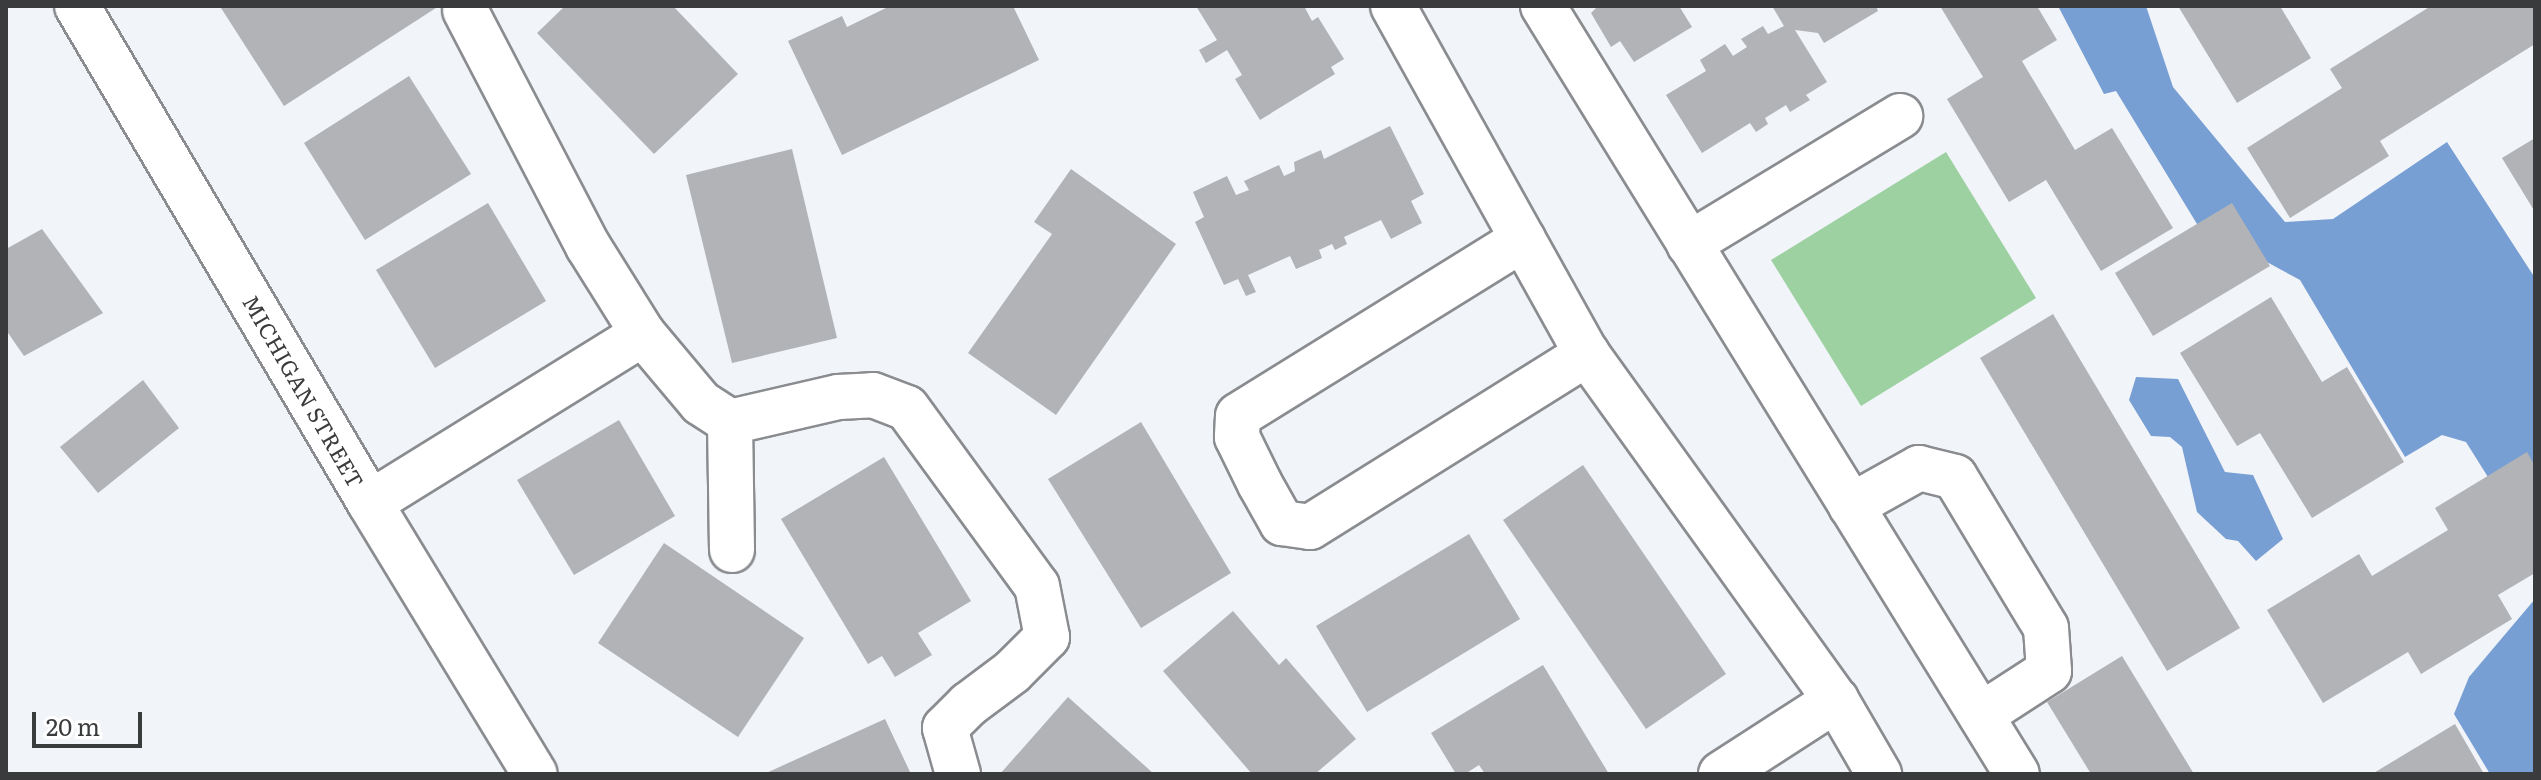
<!DOCTYPE html>
<style>
body{margin:0}
#map{position:relative;width:2541px;height:780px;overflow:hidden;background:#f1f4f8;font-family:Literata,serif}
div>[style]{position:absolute}
.green>*{inset:0;background:#9dd1a2}
.water>*{inset:0;background:#789fd4}
.building>*{inset:0;background:#b1b3b7}
.roads{filter:drop-shadow(2px 0 #8a8c90) drop-shadow(-2px 0 #8a8c90) drop-shadow(0 2px #8a8c90) drop-shadow(0 -2px #8a8c90)}
.minor>*{height:44px;margin:-22px;padding:0 22px;transform-origin:22px;border-radius:22px;background:#fff}
span{translate:-50% -50%;white-space:nowrap;text-align:center;line-height:1.15;-webkit-text-stroke:6px #fff;paint-order:stroke}
.street-label{font-size:22px;color:#3a3b3d}
.frame{position:absolute;inset:0;border:8px solid #3a3b3d;pointer-events:none}
.scale{position:absolute;left:32px;top:712px;width:110px;height:36px;box-sizing:border-box;border:4px solid #3a3b3d;border-top:0;padding-left:10px;font-size:24px;line-height:28px;white-space:nowrap;color:#3a3b3d;-webkit-text-stroke:6px #fff;paint-order:stroke}
</style>
<div id="map">
<div class="green">
<div style="clip-path:polygon(1946px 152px,2036px 298px,1861px 406px,1771px 260px)"></div>
</div>
<div class="water">
<div style="clip-path:polygon(2058px 6px,2146px 6px,2173px 87px,2285px 222px,2333px 219px,2447px 142px,2535px 278px,2535px 552px,2466px 442px,2442px 435px,2405px 457px,2300px 280px,2197px 224px,2116px 91px,2104px 94px)"></div>
<div style="clip-path:polygon(2136px 377px,2178px 379px,2225px 472px,2253px 475px,2283px 539px,2256px 561px,2238px 541px,2226px 539px,2197px 512px,2182px 447px,2170px 437px,2151px 436px,2129px 400px)"></div>
<div style="clip-path:polygon(2535px 599px,2535px 774px,2490px 774px,2454px 714px,2469px 677px)"></div>
</div>
<div class="building">
<div style="clip-path:polygon(224px 6px,439px 6px,284px 106px,221px 8px)"></div>
<div style="clip-path:polygon(565px 6px,673px 6px,738px 74px,654px 154px,537px 33px)"></div>
<div style="clip-path:polygon(890px 6px,1013px 6px,1039px 60px,842px 155px,788px 41px,842px 16px,847px 27px)"></div>
<div style="clip-path:polygon(1196px 6px,1304px 6px,1312px 21px,1318px 17px,1344px 59px,1331px 67px,1335px 74px,1260px 120px,1235px 79px,1242px 75px,1227px 50px,1206px 63px,1199px 50px,1217px 40px)"></div>
<div style="clip-path:polygon(1598px 6px,1679px 6px,1692px 27px,1634px 62px,1620px 41px,1611px 47px,1591px 13px)"></div>
<div style="clip-path:polygon(1772px 6px,1876px 6px,1878px 11px,1824px 43px,1818px 33px,1795px 30px,1827px 82px,1806px 95px,1810px 100px,1790px 112px,1786px 105px,1765px 118px,1768px 124px,1756px 132px,1750px 123px,1702px 153px,1666px 95px,1706px 71px,1700px 60px,1725px 44px,1733px 56px,1747px 47px,1741px 39px,1763px 26px,1768px 34px,1784px 26px)"></div>
<div style="clip-path:polygon(1940px 6px,2037px 6px,2057px 40px,2022px 61px,2075px 150px,2112px 128px,2173px 228px,2101px 271px,2046px 180px,2009px 202px,1947px 99px,1983px 77px)"></div>
<div style="clip-path:polygon(2178px 6px,2280px 6px,2311px 58px,2237px 103px)"></div>
<div style="clip-path:polygon(2431px 6px,2535px 6px,2535px 44px,2380px 141px,2389px 156px,2290px 218px,2247px 148px,2342px 88px,2330px 69px)"></div>
<div style="clip-path:polygon(409px 76px,471px 174px,365px 240px,304px 143px)"></div>
<div style="clip-path:polygon(1390px 126px,1424px 194px,1411px 201px,1422px 223px,1391px 239px,1381px 220px,1344px 237px,1347px 244px,1335px 250px,1332px 244px,1319px 250px,1322px 258px,1296px 269px,1290px 256px,1248px 275px,1256px 292px,1246px 296px,1238px 279px,1224px 285px,1195px 222px,1204px 217px,1193px 192px,1227px 176px,1236px 195px,1249px 190px,1244px 181px,1279px 165px,1284px 176px,1295px 171px,1294px 162px,1321px 150px,1324px 159px)"></div>
<div style="clip-path:polygon(2535px 138px,2535px 212px,2502px 158px)"></div>
<div style="clip-path:polygon(792px 149px,837px 338px,732px 363px,686px 175px)"></div>
<div style="clip-path:polygon(1071px 169px,1176px 244px,1056px 415px,968px 353px,1052px 234px,1034px 222px)"></div>
<div style="clip-path:polygon(488px 203px,546px 301px,435px 368px,376px 270px)"></div>
<div style="clip-path:polygon(2232px 203px,2270px 266px,2153px 336px,2115px 273px)"></div>
<div style="clip-path:polygon(42px 229px,103px 313px,24px 356px,6px 330px,6px 249px)"></div>
<div style="clip-path:polygon(2271px 297px,2322px 382px,2347px 367px,2404px 462px,2312px 518px,2260px 433px,2237px 446px,2180px 353px)"></div>
<div style="clip-path:polygon(2053px 314px,2240px 628px,2167px 671px,1980px 358px)"></div>
<div style="clip-path:polygon(143px 380px,179px 428px,98px 493px,60px 447px)"></div>
<div style="clip-path:polygon(619px 420px,675px 516px,574px 575px,517px 480px)"></div>
<div style="clip-path:polygon(1141px 422px,1231px 573px,1141px 628px,1048px 479px)"></div>
<div style="clip-path:polygon(2527px 452px,2535px 466px,2535px 573px,2498px 595px,2512px 619px,2421px 674px,2408px 652px,2323px 703px,2267px 610px,2359px 554px,2372px 576px,2448px 530px,2435px 508px)"></div>
<div style="clip-path:polygon(884px 457px,971px 601px,918px 633px,932px 655px,895px 677px,882px 656px,868px 664px,781px 519px)"></div>
<div style="clip-path:polygon(1583px 465px,1726px 674px,1646px 729px,1503px 520px)"></div>
<div style="clip-path:polygon(1469px 534px,1520px 619px,1367px 712px,1316px 626px)"></div>
<div style="clip-path:polygon(664px 543px,804px 638px,738px 737px,598px 643px)"></div>
<div style="clip-path:polygon(1233px 611px,1279px 665px,1286px 658px,1356px 739px,1315px 774px,1252px 774px,1163px 671px)"></div>
<div style="clip-path:polygon(2122px 656px,2194px 774px,2091px 774px,2047px 702px)"></div>
<div style="clip-path:polygon(1543px 665px,1609px 774px,1485px 774px,1479px 765px,1465px 774px,1456px 774px,1431px 733px)"></div>
<div style="clip-path:polygon(1068px 697px,1154px 774px,1000px 774px)"></div>
<div style="clip-path:polygon(885px 719px,911px 774px,764px 774px)"></div>
<div style="clip-path:polygon(2455px 724px,2484px 774px,2372px 774px)"></div>
</div>
<div class="roads">
<div class="minor">
<div style="left:77px;top:6px;width:577px;rotate:59.48deg"></div>
<div style="left:370px;top:503px;width:317px;rotate:58.7deg"></div>
<div style="left:1393px;top:6px;width:398px;rotate:60.9deg"></div>
<div style="left:1587px;top:354px;width:426px;rotate:54.3deg"></div>
<div style="left:1836px;top:700px;width:86px;rotate:59.8deg"></div>
<div style="left:1543px;top:6px;width:902px;rotate:58.32deg"></div>
<div style="left:465px;top:10px;width:266px;rotate:62.5deg"></div>
<div style="left:588px;top:246px;width:104px;rotate:58deg"></div>
<div style="left:643px;top:334px;width:90px;rotate:50deg"></div>
<div style="left:701px;top:403px;width:35px;rotate:33deg"></div>
<div style="left:730px;top:422px;width:111px;rotate:-13deg"></div>
<div style="left:838px;top:397px;width:35px;rotate:-3deg"></div>
<div style="left:873px;top:395px;width:36px;rotate:21deg"></div>
<div style="left:907px;top:408px;width:220px;rotate:53.9deg"></div>
<div style="left:1037px;top:586px;width:52px;rotate:78.9deg"></div>
<div style="left:1047px;top:637px;width:49px;rotate:135deg"></div>
<div style="left:1012px;top:672px;width:54px;rotate:143.3deg"></div>
<div style="left:969px;top:704px;width:34px;rotate:135deg"></div>
<div style="left:945px;top:728px;width:48px;rotate:74.2deg"></div>
<div style="left:1523px;top:239px;width:335px;rotate:148.2deg"></div>
<div style="left:1238px;top:416px;width:21px;rotate:93deg"></div>
<div style="left:1237px;top:437px;width:52px;rotate:63.9deg"></div>
<div style="left:1260px;top:484px;width:45px;rotate:60.6deg"></div>
<div style="left:1282px;top:523px;width:28px;rotate:8deg"></div>
<div style="left:1310px;top:527px;width:327px;rotate:-32deg"></div>
<div style="left:1689px;top:244px;width:247px;rotate:-31.2deg"></div>
<div style="left:730px;top:422px;width:128px;rotate:89.1deg"></div>
<div style="left:370px;top:503px;width:321px;rotate:-31.8deg"></div>
<div style="left:1851px;top:506px;width:78px;rotate:-29.2deg"></div>
<div style="left:1919px;top:468px;width:37px;rotate:14deg"></div>
<div style="left:1955px;top:477px;width:176px;rotate:58.9deg"></div>
<div style="left:2046px;top:628px;width:43px;rotate:86deg"></div>
<div style="left:2049px;top:671px;width:81px;rotate:147.1deg"></div>
<div style="left:1721px;top:774px;width:137px;rotate:-32.8deg"></div>
</div>
</div>
<div class="street-label">
<span style="left:304px;top:391px;rotate:60deg">MICHIGAN STREET</span>
</div>
<div class="frame"></div>
<div class="scale">20 m</div>
</div>
